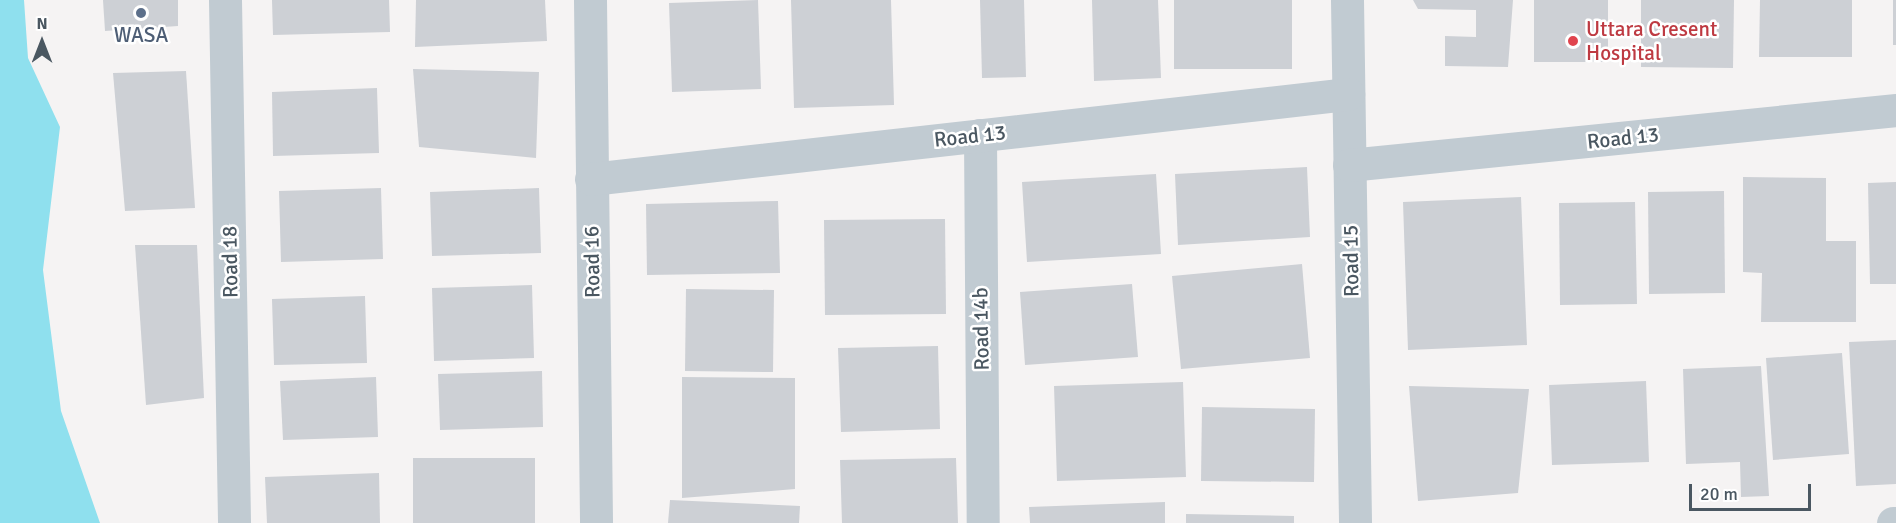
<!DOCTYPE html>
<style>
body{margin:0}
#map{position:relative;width:1896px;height:523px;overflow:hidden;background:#f5f3f3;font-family:Signika,sans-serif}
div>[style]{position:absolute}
.water>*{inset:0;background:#8fe0ee}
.building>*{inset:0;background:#cdd0d5}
.minor>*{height:33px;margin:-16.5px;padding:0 16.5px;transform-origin:16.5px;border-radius:16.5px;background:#c1cbd2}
.dots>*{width:16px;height:16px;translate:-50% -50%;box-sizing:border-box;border:3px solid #fff;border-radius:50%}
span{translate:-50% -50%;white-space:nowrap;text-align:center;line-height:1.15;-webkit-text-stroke:5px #fff;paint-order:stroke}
.health-label{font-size:21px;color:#be3a42}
.left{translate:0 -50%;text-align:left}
.service-label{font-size:21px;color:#4e5e75}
.street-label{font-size:21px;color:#4a5761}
.north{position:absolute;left:12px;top:12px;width:60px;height:60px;-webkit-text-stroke:4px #fff;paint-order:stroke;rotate:0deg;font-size:16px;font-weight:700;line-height:24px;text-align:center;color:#4a5761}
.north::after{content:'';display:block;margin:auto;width:21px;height:27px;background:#4a5761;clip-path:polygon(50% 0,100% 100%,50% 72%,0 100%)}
.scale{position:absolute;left:1689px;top:484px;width:122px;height:27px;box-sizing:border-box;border:3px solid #4a5761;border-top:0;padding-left:8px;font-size:18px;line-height:21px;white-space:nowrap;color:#4a5761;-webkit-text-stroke:4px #fff;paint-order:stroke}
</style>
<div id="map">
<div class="water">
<div style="clip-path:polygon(0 0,24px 0,28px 58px,60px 127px,43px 270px,61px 411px,100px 523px,0 523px)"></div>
</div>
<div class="building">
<div style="clip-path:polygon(103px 0,178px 0,178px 26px,105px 31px)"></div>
<div style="clip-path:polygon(272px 0,389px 0,390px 32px,273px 35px)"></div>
<div style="clip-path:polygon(416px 0,545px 0,547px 41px,415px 47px)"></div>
<div style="clip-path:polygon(758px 0,761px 89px,672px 92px,669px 3px)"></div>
<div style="clip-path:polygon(791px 0,891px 0,894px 105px,794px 108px)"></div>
<div style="clip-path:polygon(980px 0,1024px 0,1026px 77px,982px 78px)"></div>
<div style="clip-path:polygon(1092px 0,1158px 0,1161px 78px,1094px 81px)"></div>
<div style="clip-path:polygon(1174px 0,1292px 0,1292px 69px,1174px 69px)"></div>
<div style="clip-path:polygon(1413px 0,1513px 0,1508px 67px,1445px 66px,1445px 36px,1476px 37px,1476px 10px,1418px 9px)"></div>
<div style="clip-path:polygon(1534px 0,1608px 0,1608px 62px,1534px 62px)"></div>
<div style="clip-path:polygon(1641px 0,1734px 0,1733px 68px,1641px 67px)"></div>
<div style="clip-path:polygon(1760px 0,1852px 0,1852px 57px,1759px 57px)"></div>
<div style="clip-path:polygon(1893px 0,1896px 0,1896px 45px,1893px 45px)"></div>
<div style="clip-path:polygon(413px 69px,539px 72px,536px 158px,419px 147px)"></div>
<div style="clip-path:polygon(186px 71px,195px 208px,125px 211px,113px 73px)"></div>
<div style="clip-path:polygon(377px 88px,379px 153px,273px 156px,272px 92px)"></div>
<div style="clip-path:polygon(1307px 167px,1310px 237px,1178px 245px,1175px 174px)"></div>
<div style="clip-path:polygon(1156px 174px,1161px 254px,1027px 262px,1022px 182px)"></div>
<div style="clip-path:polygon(1743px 177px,1826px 178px,1826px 241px,1856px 241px,1856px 322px,1761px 322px,1762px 273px,1743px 272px)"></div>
<div style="clip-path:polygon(1896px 182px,1896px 284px,1870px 284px,1868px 183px)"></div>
<div style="clip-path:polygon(381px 188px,383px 259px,281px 262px,279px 191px)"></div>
<div style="clip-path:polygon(539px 188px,541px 253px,432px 256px,430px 192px)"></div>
<div style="clip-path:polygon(1724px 191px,1725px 293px,1649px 294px,1648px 192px)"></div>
<div style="clip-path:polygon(1521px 197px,1527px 345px,1408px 350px,1403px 202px)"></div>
<div style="clip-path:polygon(778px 201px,780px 273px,647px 275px,646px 204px)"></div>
<div style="clip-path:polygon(1635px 202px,1637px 304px,1560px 305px,1559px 203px)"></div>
<div style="clip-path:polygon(945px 219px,946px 314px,825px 315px,824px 220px)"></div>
<div style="clip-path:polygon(135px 245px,197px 245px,204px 398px,146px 405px)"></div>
<div style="clip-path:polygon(1302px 264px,1310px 358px,1181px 369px,1172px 276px)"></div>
<div style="clip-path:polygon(1132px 284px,1138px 357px,1025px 365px,1020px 292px)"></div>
<div style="clip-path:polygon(532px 285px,534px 358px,434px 361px,432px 288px)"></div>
<div style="clip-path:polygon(686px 289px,774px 290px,773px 372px,685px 371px)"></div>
<div style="clip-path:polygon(365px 296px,367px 363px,274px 365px,272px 299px)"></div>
<div style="clip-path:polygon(1896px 340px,1896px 484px,1856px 486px,1849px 342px)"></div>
<div style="clip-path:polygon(938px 346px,940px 429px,841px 432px,838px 348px)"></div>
<div style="clip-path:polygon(1842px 353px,1849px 454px,1773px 460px,1766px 358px)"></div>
<div style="clip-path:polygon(1761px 366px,1769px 496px,1741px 497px,1740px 462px,1686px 464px,1683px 369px)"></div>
<div style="clip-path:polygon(542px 371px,543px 427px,440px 430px,438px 374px)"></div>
<div style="clip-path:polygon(376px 377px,378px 437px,283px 440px,280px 381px)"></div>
<div style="clip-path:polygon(682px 377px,795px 378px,795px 489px,682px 498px)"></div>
<div style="clip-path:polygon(1646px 381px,1649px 462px,1552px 465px,1549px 385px)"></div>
<div style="clip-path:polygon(1183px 382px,1186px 477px,1057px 481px,1054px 386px)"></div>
<div style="clip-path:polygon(1409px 386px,1529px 389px,1518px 493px,1418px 501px)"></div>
<div style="clip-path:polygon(1202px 407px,1315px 409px,1314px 482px,1201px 481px)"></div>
<div style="clip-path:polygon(413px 458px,535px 458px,535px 523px,413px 523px)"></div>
<div style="clip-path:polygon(956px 458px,958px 523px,842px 523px,840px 460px)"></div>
<div style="clip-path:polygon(379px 473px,380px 523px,267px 523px,265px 477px)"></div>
<div style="clip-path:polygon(670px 500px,800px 506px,799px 523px,668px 523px)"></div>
<div style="clip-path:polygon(1165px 502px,1165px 523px,1030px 523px,1029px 507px)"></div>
<div style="clip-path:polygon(1186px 514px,1294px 516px,1294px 523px,1186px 523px)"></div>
</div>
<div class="minor">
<div style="left:225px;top:0;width:523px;rotate:89.01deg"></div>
<div style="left:590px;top:0;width:523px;rotate:89.34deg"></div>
<div style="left:1347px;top:0;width:523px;rotate:89.12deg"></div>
<div style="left:980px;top:135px;width:388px;rotate:89.6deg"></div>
<div style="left:1349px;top:165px;width:550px;rotate:-5.74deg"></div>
<div style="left:591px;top:179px;width:762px;rotate:-6.41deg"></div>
<div style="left:1893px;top:523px;width:3px"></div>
</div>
<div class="dots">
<div style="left:141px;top:13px;background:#5c6f8a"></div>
<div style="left:1573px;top:41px;background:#e0444e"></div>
</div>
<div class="health-label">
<span class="left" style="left:1586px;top:41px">Uttara Cresent<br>Hospital</span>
</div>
<div class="service-label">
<span style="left:141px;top:35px">WASA</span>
</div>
<div class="street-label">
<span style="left:970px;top:136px;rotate:-6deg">Road 13</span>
<span style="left:1623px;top:138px;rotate:-6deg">Road 13</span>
<span style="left:1351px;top:261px;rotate:-91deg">Road 15</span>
<span style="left:230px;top:262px;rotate:-91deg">Road 18</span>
<span style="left:592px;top:262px;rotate:-91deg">Road 16</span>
<span style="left:981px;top:329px;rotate:-91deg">Road 14b</span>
</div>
<div class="north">N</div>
<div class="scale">20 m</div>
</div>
